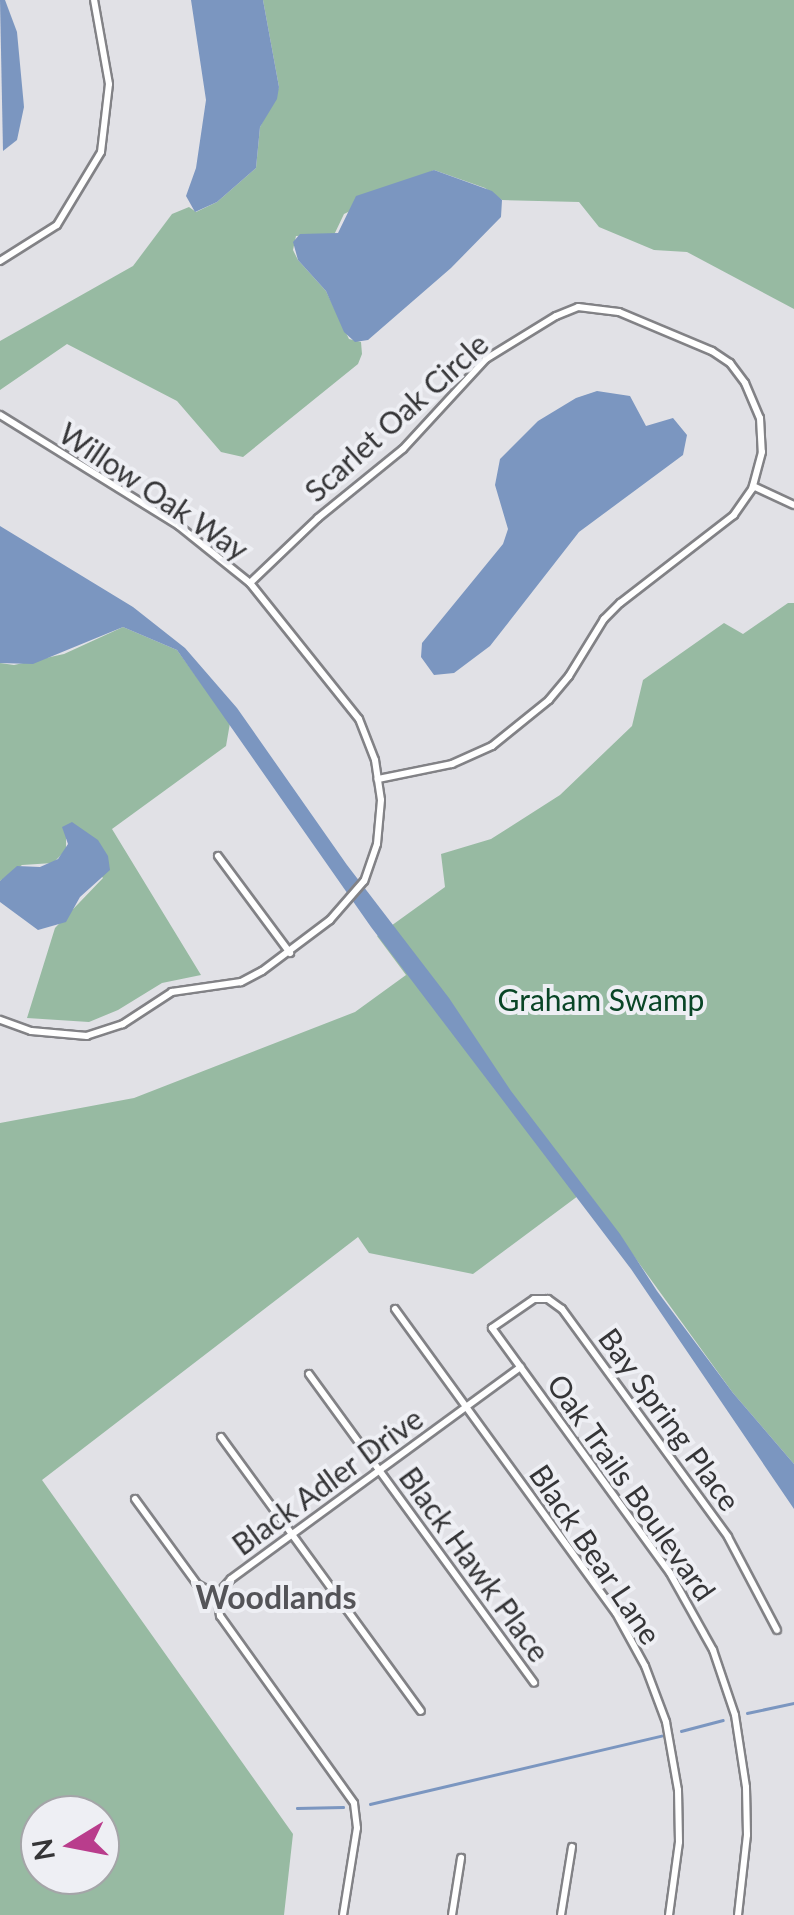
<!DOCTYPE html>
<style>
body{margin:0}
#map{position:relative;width:794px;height:1915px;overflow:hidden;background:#e1e1e6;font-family:Lato,sans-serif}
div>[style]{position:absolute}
.green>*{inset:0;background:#97baa2}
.water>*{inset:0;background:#7b96c0}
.stream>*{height:2.5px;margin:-1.25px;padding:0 1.25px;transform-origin:1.25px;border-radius:1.25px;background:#7b96c0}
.roads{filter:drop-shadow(2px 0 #828286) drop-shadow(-2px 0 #828286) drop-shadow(0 2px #828286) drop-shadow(0 -2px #828286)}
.street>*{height:6px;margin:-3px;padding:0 3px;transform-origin:3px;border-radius:3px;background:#fff}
span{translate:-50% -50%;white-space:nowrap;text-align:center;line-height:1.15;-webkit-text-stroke:8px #eeeff4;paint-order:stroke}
.street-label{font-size:30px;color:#353537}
.park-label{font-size:30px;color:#094526}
.neighbourhood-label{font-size:32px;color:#545458;font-weight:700}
.north{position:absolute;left:20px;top:1795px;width:100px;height:100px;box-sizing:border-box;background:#eeeff4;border:2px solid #a4a5a8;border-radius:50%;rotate:260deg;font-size:28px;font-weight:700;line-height:40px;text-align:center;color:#353537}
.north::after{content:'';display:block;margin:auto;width:35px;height:45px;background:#b93d8c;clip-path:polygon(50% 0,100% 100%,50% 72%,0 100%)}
</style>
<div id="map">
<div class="green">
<div style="clip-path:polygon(263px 0,794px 0,794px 309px,687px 252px,654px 250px,599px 227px,579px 202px,502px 200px,485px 188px,434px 170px,344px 214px,334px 235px,296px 236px,293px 250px,298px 260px,326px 291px,349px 339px,361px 342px,362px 354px,358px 364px,243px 457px,221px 452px,177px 401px,67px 344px,0 390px,0 341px,133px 266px,172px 214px,189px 207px,196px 212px,217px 202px,256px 168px,260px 127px,279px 87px)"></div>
<div style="clip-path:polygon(evenodd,788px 603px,794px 603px,794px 1464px,733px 1393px,586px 1190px,473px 1274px,369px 1253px,358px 1237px,42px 1480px,293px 1834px,284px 1915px,0 1915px,0 1123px,134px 1098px,355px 1012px,406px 975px,377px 936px,445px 887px,441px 854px,491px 839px,560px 795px,632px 726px,643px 680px,724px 623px,743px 634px,788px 603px,40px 1815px,100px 1815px,100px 1875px,40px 1875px,40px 1815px)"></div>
<div style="clip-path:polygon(123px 627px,177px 650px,230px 723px,226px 746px,112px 829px,201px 975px,162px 983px,118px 1010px,89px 1022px,27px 1018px,55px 928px,103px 878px,66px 838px,66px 850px,53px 863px,22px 865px,0 881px,0 663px,14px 665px,64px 654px)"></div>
</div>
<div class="water">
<div style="clip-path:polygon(0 0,5px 0,17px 32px,24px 107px,17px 140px,3px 151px)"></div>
<div style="clip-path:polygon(191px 0,263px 0,279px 87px,277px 99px,260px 127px,256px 168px,217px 202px,195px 212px,186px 196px,196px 168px,206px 100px)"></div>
<div style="clip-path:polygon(434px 170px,492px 191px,502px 200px,501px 217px,451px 268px,368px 340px,355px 342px,344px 332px,326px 291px,298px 260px,293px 242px,300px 234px,338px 233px,356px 196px)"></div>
<div style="clip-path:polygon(597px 391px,630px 396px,646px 426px,673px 418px,687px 435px,683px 455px,579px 532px,490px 646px,454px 673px,434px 675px,421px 657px,422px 643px,503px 544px,508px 529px,495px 485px,500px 459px,538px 421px,576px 398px)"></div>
<div style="clip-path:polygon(0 526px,133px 607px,185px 648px,237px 708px,347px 865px,449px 998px,511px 1091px,620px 1234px,657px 1291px,733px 1393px,794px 1464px,794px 1509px,631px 1269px,371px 927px,177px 650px,123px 627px,33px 664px,0 663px)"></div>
<div style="clip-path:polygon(72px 822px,98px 840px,108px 856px,110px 870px,80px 897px,66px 922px,38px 930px,0 902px,0 881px,17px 866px,40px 867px,58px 859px,68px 844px,62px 827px)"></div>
</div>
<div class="stream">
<div style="left:747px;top:1713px;width:48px;rotate:-12deg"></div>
<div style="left:681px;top:1731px;width:43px;rotate:-14.7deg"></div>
<div style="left:370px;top:1804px;width:299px;rotate:-13.2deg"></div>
<div style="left:297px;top:1808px;width:46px;rotate:-1.2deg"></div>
</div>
<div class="roads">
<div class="street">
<div style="left:0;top:261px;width:67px;rotate:-32.3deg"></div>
<div style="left:57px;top:225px;width:85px;rotate:-58.9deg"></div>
<div style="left:101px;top:152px;width:68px;rotate:-83.3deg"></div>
<div style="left:109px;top:84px;width:85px;rotate:-100.1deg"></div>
<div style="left:0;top:415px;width:211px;rotate:31.8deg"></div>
<div style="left:179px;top:526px;width:91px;rotate:38.8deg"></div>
<div style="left:250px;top:583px;width:174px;rotate:51.3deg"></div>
<div style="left:359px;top:719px;width:44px;rotate:68.7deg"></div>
<div style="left:375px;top:760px;width:40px;rotate:81.5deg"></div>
<div style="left:381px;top:800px;width:44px;rotate:95.2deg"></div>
<div style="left:377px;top:844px;width:39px;rotate:109deg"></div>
<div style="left:364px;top:881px;width:52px;rotate:131.1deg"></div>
<div style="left:330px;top:920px;width:85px;rotate:143.1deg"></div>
<div style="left:262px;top:971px;width:24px;rotate:152deg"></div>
<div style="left:241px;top:982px;width:70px;rotate:171.8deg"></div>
<div style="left:172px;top:992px;width:59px;rotate:146.9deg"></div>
<div style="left:123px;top:1024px;width:38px;rotate:162deg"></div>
<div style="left:87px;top:1036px;width:56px;rotate:-174.9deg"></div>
<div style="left:31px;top:1031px;width:33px;rotate:-160deg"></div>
<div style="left:753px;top:486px;width:45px;rotate:24.9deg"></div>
<div style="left:250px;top:583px;width:94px;rotate:-43.7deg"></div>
<div style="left:318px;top:518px;width:109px;rotate:-39.1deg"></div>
<div style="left:403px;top:449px;width:122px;rotate:-47.3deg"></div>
<div style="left:486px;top:359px;width:82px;rotate:-31.6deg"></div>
<div style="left:556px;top:316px;width:24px;rotate:-22deg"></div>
<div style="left:578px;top:307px;width:41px;rotate:7deg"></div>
<div style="left:619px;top:312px;width:101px;rotate:22.8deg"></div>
<div style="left:712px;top:351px;width:22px;rotate:34deg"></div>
<div style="left:730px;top:363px;width:25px;rotate:53deg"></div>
<div style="left:745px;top:383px;width:38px;rotate:67deg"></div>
<div style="left:760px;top:418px;width:34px;rotate:87deg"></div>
<div style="left:762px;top:452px;width:38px;rotate:105deg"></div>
<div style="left:752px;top:489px;width:32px;rotate:125deg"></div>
<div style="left:734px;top:515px;width:144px;rotate:142.3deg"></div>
<div style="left:620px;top:603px;width:23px;rotate:135deg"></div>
<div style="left:604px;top:619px;width:67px;rotate:121.6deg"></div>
<div style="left:569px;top:676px;width:31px;rotate:130deg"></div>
<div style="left:549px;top:700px;width:73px;rotate:141.1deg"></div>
<div style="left:492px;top:746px;width:44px;rotate:155.8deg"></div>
<div style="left:452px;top:764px;width:76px;rotate:168.5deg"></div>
<div style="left:218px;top:856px;width:121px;rotate:53.4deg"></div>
<div style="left:395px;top:1309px;width:376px;rotate:54deg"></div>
<div style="left:616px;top:1613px;width:60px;rotate:61.3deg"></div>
<div style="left:645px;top:1666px;width:60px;rotate:69.4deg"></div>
<div style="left:666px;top:1722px;width:69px;rotate:80deg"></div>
<div style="left:678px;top:1790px;width:52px;rotate:88.9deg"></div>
<div style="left:679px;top:1842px;width:74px;rotate:97.8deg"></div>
<div style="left:309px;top:1374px;width:382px;rotate:53.9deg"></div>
<div style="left:221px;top:1437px;width:339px;rotate:53.9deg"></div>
<div style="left:135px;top:1499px;width:105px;rotate:53.9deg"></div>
<div style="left:197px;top:1584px;width:23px;rotate:29deg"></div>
<div style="left:343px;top:1915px;width:88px;rotate:-80.9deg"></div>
<div style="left:357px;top:1828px;width:25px;rotate:-97deg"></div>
<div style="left:354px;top:1803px;width:230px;rotate:-125.6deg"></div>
<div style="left:220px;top:1616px;width:21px;rotate:-98deg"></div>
<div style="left:217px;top:1595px;width:21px;rotate:-49deg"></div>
<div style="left:231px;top:1579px;width:359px;rotate:-36.2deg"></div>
<div style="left:452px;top:1915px;width:58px;rotate:-81deg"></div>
<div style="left:561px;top:1915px;width:69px;rotate:-80.8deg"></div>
<div style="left:738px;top:1915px;width:81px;rotate:-83.6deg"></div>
<div style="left:747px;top:1835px;width:48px;rotate:-91.2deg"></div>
<div style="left:746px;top:1787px;width:73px;rotate:-98.7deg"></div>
<div style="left:735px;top:1715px;width:69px;rotate:-108.7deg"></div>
<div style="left:713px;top:1650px;width:88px;rotate:-119.2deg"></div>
<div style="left:670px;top:1573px;width:303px;rotate:-126deg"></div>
<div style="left:492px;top:1328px;width:51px;rotate:-34.6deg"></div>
<div style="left:534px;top:1299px;width:14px"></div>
<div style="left:548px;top:1299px;width:17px;rotate:36deg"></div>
<div style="left:562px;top:1309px;width:282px;rotate:53.9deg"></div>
<div style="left:728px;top:1537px;width:105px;rotate:62.2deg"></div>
</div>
</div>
<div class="street-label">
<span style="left:396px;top:417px;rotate:-42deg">Scarlet Oak Circle</span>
<span style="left:154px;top:491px;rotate:34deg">Willow Oak Way</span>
<span style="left:670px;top:1419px;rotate:54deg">Bay Spring Place</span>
<span style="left:327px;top:1481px;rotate:-36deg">Black Adler Drive</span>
<span style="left:632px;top:1487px;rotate:55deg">Oak Trails Boulevard</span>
<span style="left:596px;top:1554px;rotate:56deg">Black Bear Lane</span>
<span style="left:475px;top:1564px;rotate:54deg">Black Hawk Place</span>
</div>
<div class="park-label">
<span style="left:601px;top:999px">Graham Swamp</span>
</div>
<div class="neighbourhood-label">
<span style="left:276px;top:1597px">Woodlands</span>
</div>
<div class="north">N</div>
</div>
